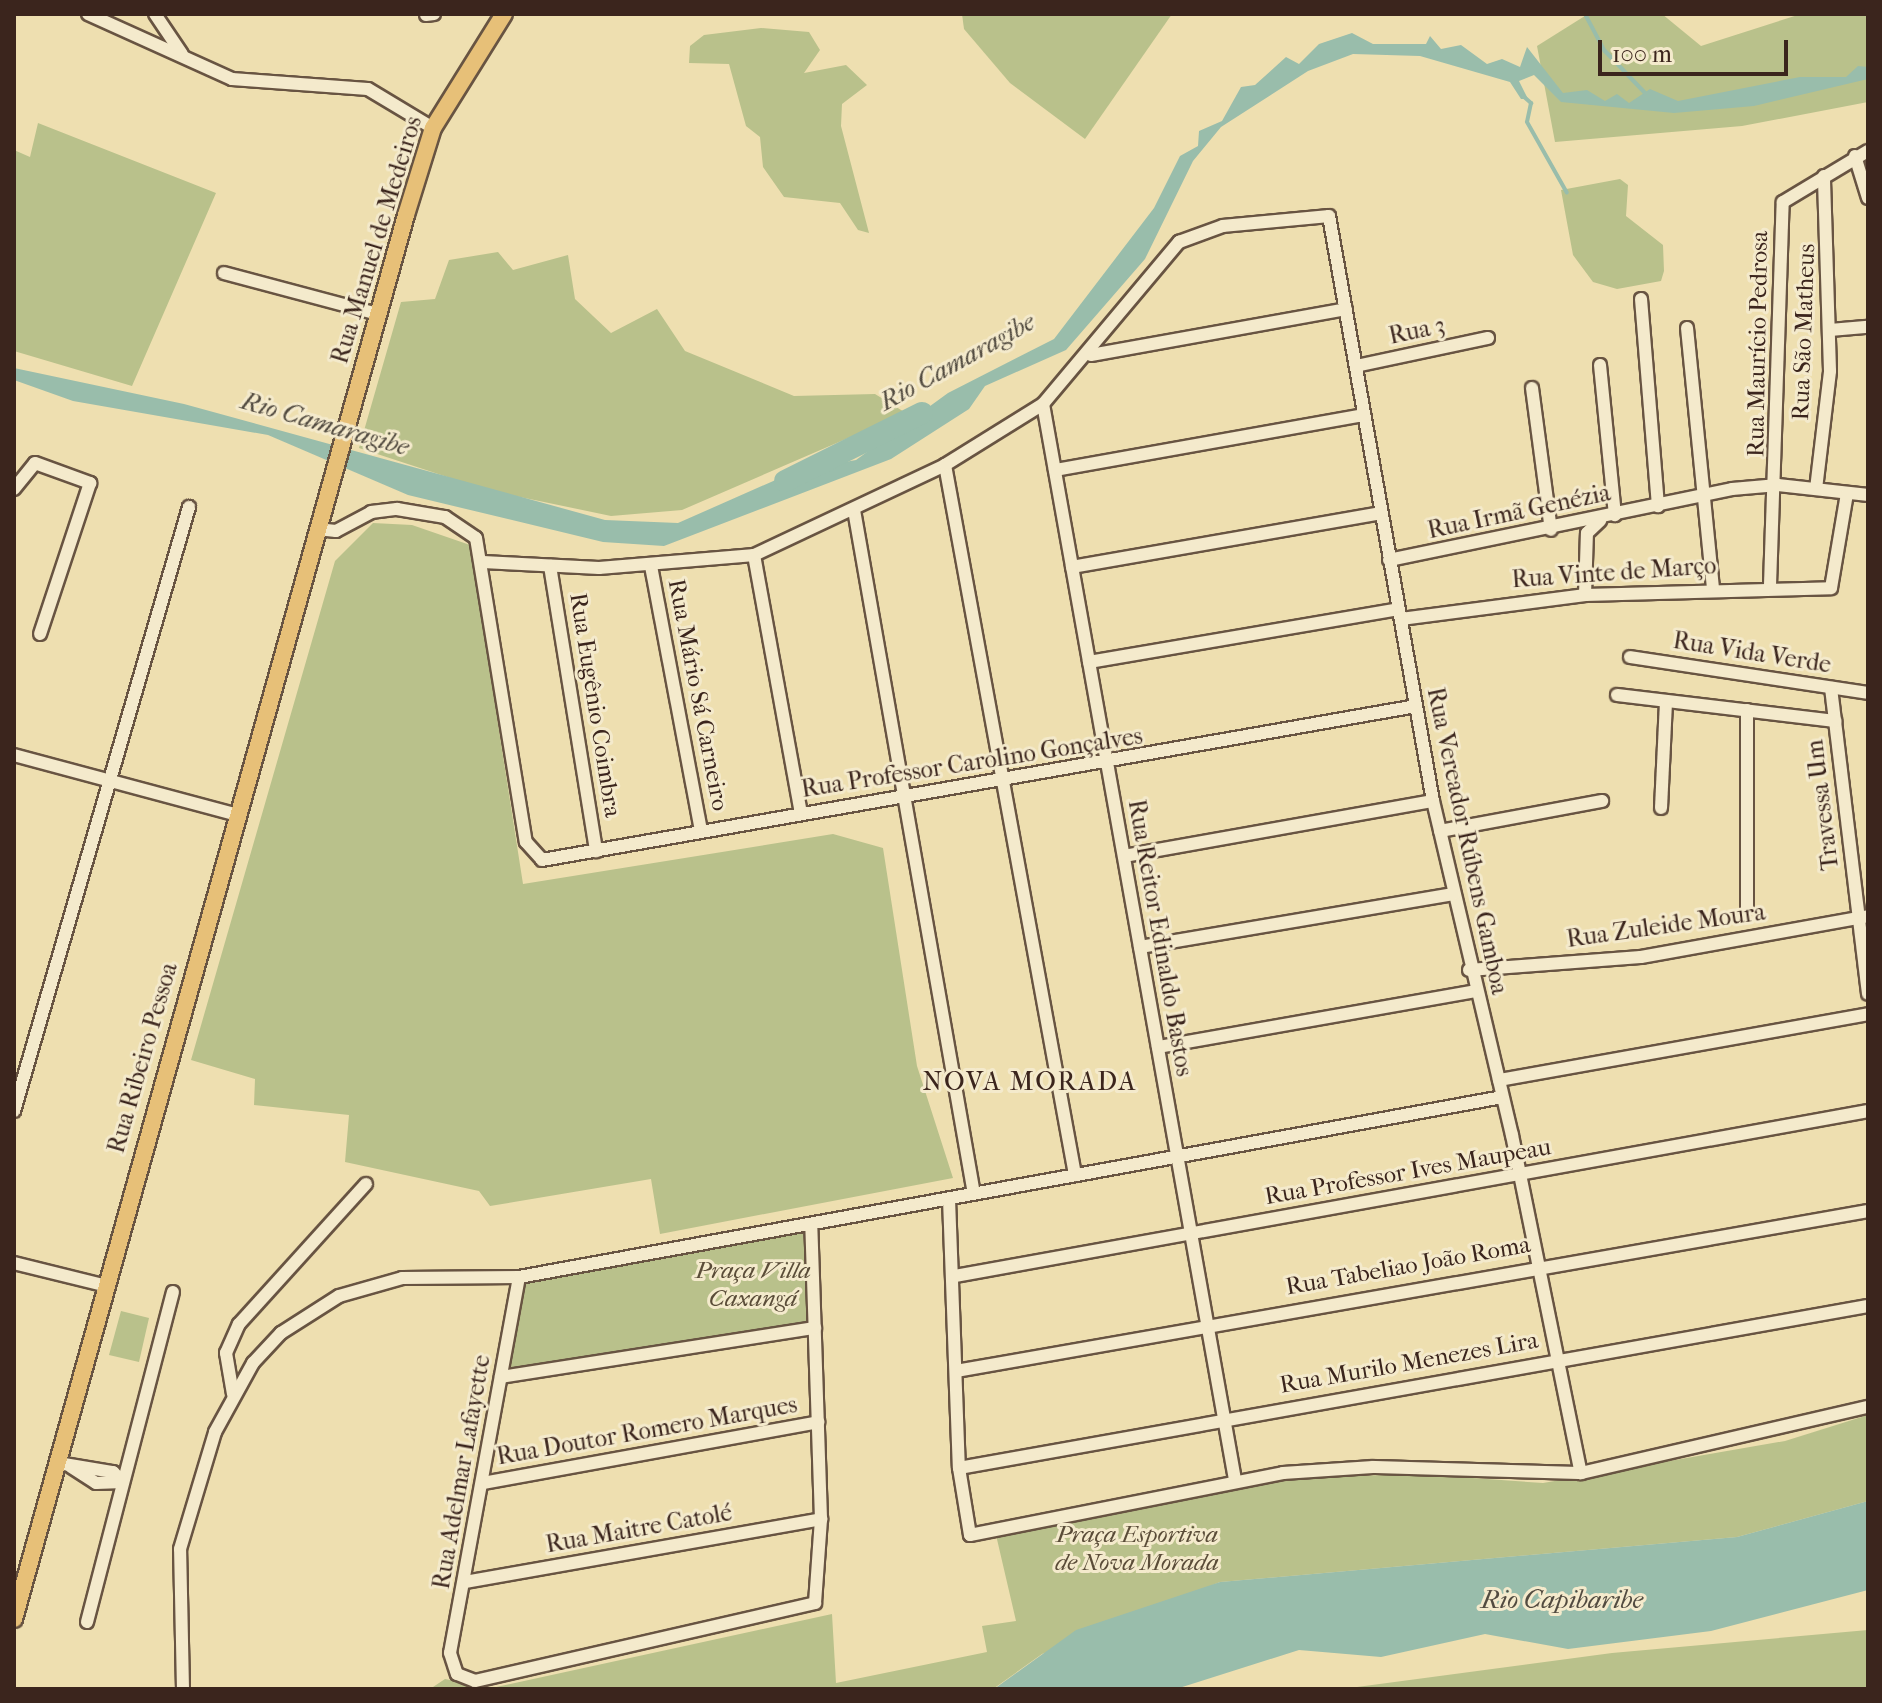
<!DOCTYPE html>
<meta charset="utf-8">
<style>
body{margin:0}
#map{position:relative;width:1882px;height:1703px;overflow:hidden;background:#eedfb0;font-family:"IM FELL French Canon",serif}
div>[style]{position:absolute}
.green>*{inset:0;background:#b9c18b}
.water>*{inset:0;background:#99bdab}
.stream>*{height:4px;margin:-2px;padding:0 2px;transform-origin:2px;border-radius:2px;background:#99bdab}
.river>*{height:22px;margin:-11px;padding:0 11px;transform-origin:11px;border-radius:11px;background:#99bdab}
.roads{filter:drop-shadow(2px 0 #685442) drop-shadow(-2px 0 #685442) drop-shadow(0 2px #685442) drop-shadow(0 -2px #685442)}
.minor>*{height:12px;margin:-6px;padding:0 6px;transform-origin:6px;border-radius:6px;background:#f4eacc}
.major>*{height:16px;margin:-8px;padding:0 8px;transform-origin:8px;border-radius:8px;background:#e7c078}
span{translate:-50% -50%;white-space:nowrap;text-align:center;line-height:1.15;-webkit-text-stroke:6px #f4eacc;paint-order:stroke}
.street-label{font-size:24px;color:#3b251d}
.park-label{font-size:24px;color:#5a4c38;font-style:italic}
.water-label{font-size:26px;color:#524b40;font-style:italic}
.neighbourhood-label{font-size:26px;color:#3b251d;letter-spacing:2px}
.frame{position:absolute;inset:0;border:16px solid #3b251d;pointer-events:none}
.scale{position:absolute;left:1598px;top:40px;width:190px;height:36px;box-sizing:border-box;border:4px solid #3b251d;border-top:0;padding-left:10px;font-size:24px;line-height:28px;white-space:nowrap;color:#3b251d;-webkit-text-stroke:6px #f4eacc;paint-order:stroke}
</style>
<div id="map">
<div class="green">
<div style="clip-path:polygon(962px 14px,1172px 14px,1085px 139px,1010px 83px,964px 29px)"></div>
<div style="clip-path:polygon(1588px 14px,1662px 14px,1701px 46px,1801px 14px,1868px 14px,1868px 102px,1742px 126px,1555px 142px,1537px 46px)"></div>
<div style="clip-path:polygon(761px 28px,809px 32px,820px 50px,804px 73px,846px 65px,867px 85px,842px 104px,841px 126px,869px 233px,858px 230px,840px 203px,784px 197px,763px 167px,760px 137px,746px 126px,729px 64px,689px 63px,690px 46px,704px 35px)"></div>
<div style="clip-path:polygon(38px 123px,216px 193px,132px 386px,14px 351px,14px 150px,30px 157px)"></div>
<div style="clip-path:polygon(1620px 179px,1628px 185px,1626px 216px,1663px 245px,1664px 271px,1661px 281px,1617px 289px,1593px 282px,1573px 255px,1561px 190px)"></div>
<div style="clip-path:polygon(498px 252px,513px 270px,568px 255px,575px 299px,611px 333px,657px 309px,685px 351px,794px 396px,875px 394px,906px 413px,682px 510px,611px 516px,487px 490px,359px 448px,401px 302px,435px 299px,449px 260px)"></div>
<div style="clip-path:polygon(373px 523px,412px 525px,470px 545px,523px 884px,833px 834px,883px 848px,917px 1066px,953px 1178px,660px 1234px,651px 1179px,490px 1206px,479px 1191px,345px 1162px,349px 1115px,254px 1105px,255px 1079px,191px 1060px,335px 561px)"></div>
<div style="clip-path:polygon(808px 1229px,808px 1322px,509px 1372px,522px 1282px)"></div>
<div style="clip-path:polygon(121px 1311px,149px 1318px,139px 1362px,109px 1355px)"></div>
<div style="clip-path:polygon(1868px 1415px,1868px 1501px,1737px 1537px,1220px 1582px,1042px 1654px,993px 1689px,430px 1689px,445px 1679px,492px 1688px,832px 1614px,836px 1683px,987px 1652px,982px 1626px,1016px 1621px,996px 1535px,1259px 1479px,1416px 1474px,1543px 1483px,1785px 1441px)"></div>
<div style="clip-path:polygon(1868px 1630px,1868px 1689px,1342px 1689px,1612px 1653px)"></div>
</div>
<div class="water">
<div style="clip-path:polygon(1352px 33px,1373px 44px,1426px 44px,1430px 36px,1441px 49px,1461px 45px,1487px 64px,1502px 59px,1520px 67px,1527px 47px,1563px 93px,1587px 90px,1605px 101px,1617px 94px,1629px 103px,1650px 89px,1678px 101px,1800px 77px,1846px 77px,1858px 66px,1868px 67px,1868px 79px,1754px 106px,1674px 113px,1561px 102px,1534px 75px,1519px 81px,1528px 99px,1521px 99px,1510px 82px,1420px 56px,1353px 54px,1308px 71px,1221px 127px,1193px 161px,1145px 259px,1066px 350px,985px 386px,969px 409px,891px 459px,664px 546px,603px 542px,408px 495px,268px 435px,73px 401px,14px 380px,14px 368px,184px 404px,605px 520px,678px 523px,796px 471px,856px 460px,948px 393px,1054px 339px,1154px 208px,1180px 156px,1198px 146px,1199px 131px,1222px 121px,1241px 87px,1255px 85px,1286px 57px,1299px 64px,1319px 44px)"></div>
<div style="clip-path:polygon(1868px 1501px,1868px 1590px,1711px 1631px,1568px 1649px,1485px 1634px,1381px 1657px,1299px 1650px,1176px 1689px,994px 1689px,1076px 1630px,1220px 1582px,1737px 1537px)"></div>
</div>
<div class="stream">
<div style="left:1586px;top:16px;width:40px;rotate:62deg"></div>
<div style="left:1605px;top:51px;width:58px;rotate:46.4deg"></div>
<div style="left:1523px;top:96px;width:11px;rotate:41deg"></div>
<div style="left:1531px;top:103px;width:19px;rotate:102deg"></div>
<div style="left:1527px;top:122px;width:81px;rotate:60.6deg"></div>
</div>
<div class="river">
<div style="left:785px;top:481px;width:153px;rotate:-26.4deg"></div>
</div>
<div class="roads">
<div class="minor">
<div style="left:88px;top:14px;width:158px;rotate:24.3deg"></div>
<div style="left:232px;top:79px;width:136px;rotate:4.2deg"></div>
<div style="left:368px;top:89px;width:76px;rotate:31deg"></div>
<div style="left:155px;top:14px;width:48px;rotate:56deg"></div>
<div style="left:426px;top:15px;width:8px;rotate:-7deg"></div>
<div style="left:1855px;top:156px;width:44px;rotate:72.8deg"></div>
<div style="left:224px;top:273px;width:159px;rotate:14.9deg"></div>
<div style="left:1641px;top:299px;width:208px;rotate:85.3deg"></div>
<div style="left:1687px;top:328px;width:261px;rotate:84.3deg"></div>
<div style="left:1830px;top:330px;width:38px;rotate:-5deg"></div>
<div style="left:1091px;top:355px;width:259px;rotate:-10.2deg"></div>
<div style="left:1600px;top:365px;width:151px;rotate:84.3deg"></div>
<div style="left:1356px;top:366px;width:135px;rotate:-12deg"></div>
<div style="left:1532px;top:388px;width:143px;rotate:82.4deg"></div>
<div style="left:1043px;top:404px;width:1093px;rotate:79.88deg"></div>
<div style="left:945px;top:465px;width:722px;rotate:79.62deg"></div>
<div style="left:1055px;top:470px;width:314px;rotate:-10.1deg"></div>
<div style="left:14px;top:489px;width:33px;rotate:-51deg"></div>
<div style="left:35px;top:463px;width:59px;rotate:20deg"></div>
<div style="left:90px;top:483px;width:159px;rotate:108.3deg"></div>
<div style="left:1816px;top:489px;width:119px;rotate:-83.2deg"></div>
<div style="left:1830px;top:371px;width:195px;rotate:-91.8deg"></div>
<div style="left:854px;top:510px;width:694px;rotate:80.05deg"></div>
<div style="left:317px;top:529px;width:19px;rotate:6deg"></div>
<div style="left:336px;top:531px;width:40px;rotate:-28deg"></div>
<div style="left:371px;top:512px;width:26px;rotate:-7deg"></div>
<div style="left:397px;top:509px;width:49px;rotate:9.5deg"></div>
<div style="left:445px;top:517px;width:37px;rotate:34deg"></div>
<div style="left:476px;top:538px;width:308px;rotate:80.7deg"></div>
<div style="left:526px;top:842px;width:24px;rotate:48deg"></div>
<div style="left:542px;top:860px;width:887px;rotate:-9.99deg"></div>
<div style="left:754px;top:555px;width:262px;rotate:79.7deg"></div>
<div style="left:1389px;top:560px;width:350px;rotate:-11.7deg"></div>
<div style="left:1732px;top:489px;width:46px;rotate:-5deg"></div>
<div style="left:1778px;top:485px;width:91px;rotate:6.3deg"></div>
<div style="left:483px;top:562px;width:116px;rotate:3deg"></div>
<div style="left:599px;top:568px;width:156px;rotate:-4.8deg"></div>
<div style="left:754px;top:555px;width:211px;rotate:-25.2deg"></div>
<div style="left:945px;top:465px;width:115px;rotate:-31.9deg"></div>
<div style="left:1043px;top:404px;width:212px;rotate:-50deg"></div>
<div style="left:1179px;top:242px;width:47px;rotate:-20deg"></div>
<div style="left:1223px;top:226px;width:106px;rotate:-5.4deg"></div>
<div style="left:1329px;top:216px;width:594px;rotate:79.92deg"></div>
<div style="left:1433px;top:801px;width:343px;rotate:76.7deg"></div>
<div style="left:1512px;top:1135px;width:345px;rotate:78.5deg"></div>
<div style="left:550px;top:566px;width:289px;rotate:80.8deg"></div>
<div style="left:651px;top:566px;width:270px;rotate:79.3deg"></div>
<div style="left:1072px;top:567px;width:314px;rotate:-9.9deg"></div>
<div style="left:1770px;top:585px;width:383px;rotate:-88.1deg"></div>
<div style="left:1783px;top:202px;width:99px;rotate:-31deg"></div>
<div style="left:1585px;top:595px;width:62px;rotate:-88.2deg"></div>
<div style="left:1587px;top:533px;width:18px;rotate:-43deg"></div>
<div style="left:1401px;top:619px;width:186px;rotate:-7.4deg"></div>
<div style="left:1585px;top:595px;width:246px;rotate:-1.6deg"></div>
<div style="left:1831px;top:588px;width:96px;rotate:-80.4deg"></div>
<div style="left:1630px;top:657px;width:241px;rotate:8.6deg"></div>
<div style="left:1089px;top:662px;width:314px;rotate:-9.7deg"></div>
<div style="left:1831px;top:688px;width:308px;rotate:83.1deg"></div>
<div style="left:1617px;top:695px;width:220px;rotate:6.8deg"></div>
<div style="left:1747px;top:710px;width:198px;rotate:90deg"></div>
<div style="left:14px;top:755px;width:232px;rotate:15deg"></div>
<div style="left:1661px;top:808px;width:107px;rotate:-87.3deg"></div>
<div style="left:1440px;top:831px;width:165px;rotate:-10.5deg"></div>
<div style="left:1124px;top:856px;width:314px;rotate:-10.1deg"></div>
<div style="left:1140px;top:947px;width:318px;rotate:-9.6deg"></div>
<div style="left:1469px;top:970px;width:172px;rotate:-4.3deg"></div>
<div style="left:1641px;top:957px;width:231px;rotate:-10.2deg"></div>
<div style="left:1158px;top:1047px;width:322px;rotate:-10deg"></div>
<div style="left:1499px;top:1080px;width:375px;rotate:-10.1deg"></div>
<div style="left:14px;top:1111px;width:629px;rotate:-73.84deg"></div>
<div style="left:949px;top:1199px;width:269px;rotate:87.9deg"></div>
<div style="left:959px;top:1468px;width:68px;rotate:80.7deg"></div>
<div style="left:970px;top:1535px;width:319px;rotate:-11.2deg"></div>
<div style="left:1283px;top:1473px;width:90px;rotate:-3.8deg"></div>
<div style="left:1373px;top:1467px;width:208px;rotate:1.7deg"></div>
<div style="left:1581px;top:1473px;width:294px;rotate:-13deg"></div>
<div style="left:14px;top:1263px;width:92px;rotate:13.9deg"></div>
<div style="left:955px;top:1276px;width:928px;rotate:-10.24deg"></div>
<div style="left:519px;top:1277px;width:382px;rotate:100.4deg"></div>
<div style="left:450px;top:1653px;width:22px;rotate:72deg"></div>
<div style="left:457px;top:1674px;width:19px;rotate:21deg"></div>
<div style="left:475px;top:1681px;width:349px;rotate:-12.9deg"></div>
<div style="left:815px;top:1603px;width:84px;rotate:-85.9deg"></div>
<div style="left:821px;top:1519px;width:294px;rotate:-91.9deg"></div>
<div style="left:956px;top:1371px;width:926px;rotate:-9.95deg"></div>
<div style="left:501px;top:1377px;width:318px;rotate:-8.9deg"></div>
<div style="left:233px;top:1394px;width:42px;rotate:-99.7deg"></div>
<div style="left:226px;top:1353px;width:32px;rotate:-66deg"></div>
<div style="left:239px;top:1324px;width:189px;rotate:-47.8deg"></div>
<div style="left:58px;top:1463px;width:56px;rotate:9.3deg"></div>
<div style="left:113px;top:1472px;width:14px;rotate:45deg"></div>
<div style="left:123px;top:1482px;width:27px;rotate:178deg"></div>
<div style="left:96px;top:1483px;width:30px;rotate:-147deg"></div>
<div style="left:959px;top:1468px;width:923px;rotate:-10.11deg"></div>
<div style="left:483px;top:1483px;width:341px;rotate:-10.3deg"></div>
<div style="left:465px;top:1582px;width:362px;rotate:-10deg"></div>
<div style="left:87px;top:1622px;width:341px;rotate:-75.4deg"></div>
<div style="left:183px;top:1689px;width:140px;rotate:-91.2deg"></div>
<div style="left:180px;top:1549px;width:122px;rotate:-73.3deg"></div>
<div style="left:215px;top:1432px;width:79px;rotate:-61.2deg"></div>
<div style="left:253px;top:1363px;width:41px;rotate:-47deg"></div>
<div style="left:281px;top:1333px;width:69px;rotate:-32.5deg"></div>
<div style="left:339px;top:1296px;width:66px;rotate:-15.9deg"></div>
<div style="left:402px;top:1278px;width:117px;rotate:-0.5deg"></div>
<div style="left:519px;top:1277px;width:1000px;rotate:-10.37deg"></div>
</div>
<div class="major">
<div style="left:14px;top:1619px;width:1458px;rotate:-74.4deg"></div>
<div style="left:406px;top:215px;width:91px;rotate:-72.8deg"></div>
<div style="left:433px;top:128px;width:134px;rotate:-58.1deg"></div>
</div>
</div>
<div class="street-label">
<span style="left:377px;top:240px;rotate:-73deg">Rua Manuel de Medeiros</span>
<span style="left:1417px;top:331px;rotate:-12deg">Rua 3</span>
<span style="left:1804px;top:332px;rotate:-88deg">Rua São Matheus</span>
<span style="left:1758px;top:344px;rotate:-89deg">Rua Maurício Pedrosa</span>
<span style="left:1519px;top:512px;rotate:-12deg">Rua Irmã Genézia</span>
<span style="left:1614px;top:573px;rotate:-4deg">Rua Vinte de Março</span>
<span style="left:1752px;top:653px;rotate:9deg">Rua Vida Verde</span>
<span style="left:698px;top:695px;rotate:79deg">Rua Mário Sá Carneiro</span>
<span style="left:595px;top:705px;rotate:81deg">Rua Eugênio Coimbra</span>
<span style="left:972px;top:763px;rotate:-9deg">Rua Professor Carolino Gonçalves</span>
<span style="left:1823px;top:805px;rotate:-97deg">Travessa Um</span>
<span style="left:1467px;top:841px;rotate:78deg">Rua Vereador Rúbens Gamboa</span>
<span style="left:1666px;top:926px;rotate:-8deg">Rua Zuleide Moura</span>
<span style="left:1160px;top:938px;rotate:80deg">Rua Reitor Edinaldo Bastos</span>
<span style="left:143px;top:1058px;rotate:-74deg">Rua Ribeiro Pessoa</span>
<span style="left:1408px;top:1172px;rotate:-10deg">Rua Professor Ives Maupeau</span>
<span style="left:1408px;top:1266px;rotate:-10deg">Rua Tabeliao João Roma</span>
<span style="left:1409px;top:1363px;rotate:-10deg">Rua Murilo Menezes Lira</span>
<span style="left:647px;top:1431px;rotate:-10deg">Rua Doutor Romero Marques</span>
<span style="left:462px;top:1472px;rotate:-80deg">Rua Adelmar Lafayette</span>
<span style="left:639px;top:1529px;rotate:-10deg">Rua Maitre Catolé</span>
</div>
<div class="park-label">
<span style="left:753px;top:1285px">Praça Villa<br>Caxangá</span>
<span style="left:1137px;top:1549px">Praça Esportiva<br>de Nova Morada</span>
</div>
<div class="water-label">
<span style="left:957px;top:362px;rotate:-29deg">Rio Camaragibe</span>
<span style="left:325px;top:424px;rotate:16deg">Rio Camaragibe</span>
<span style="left:1562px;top:1600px">Rio Capibaribe</span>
</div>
<div class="neighbourhood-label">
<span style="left:1030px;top:1082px">NOVA MORADA</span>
</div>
<div class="frame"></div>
<div class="scale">100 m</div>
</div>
